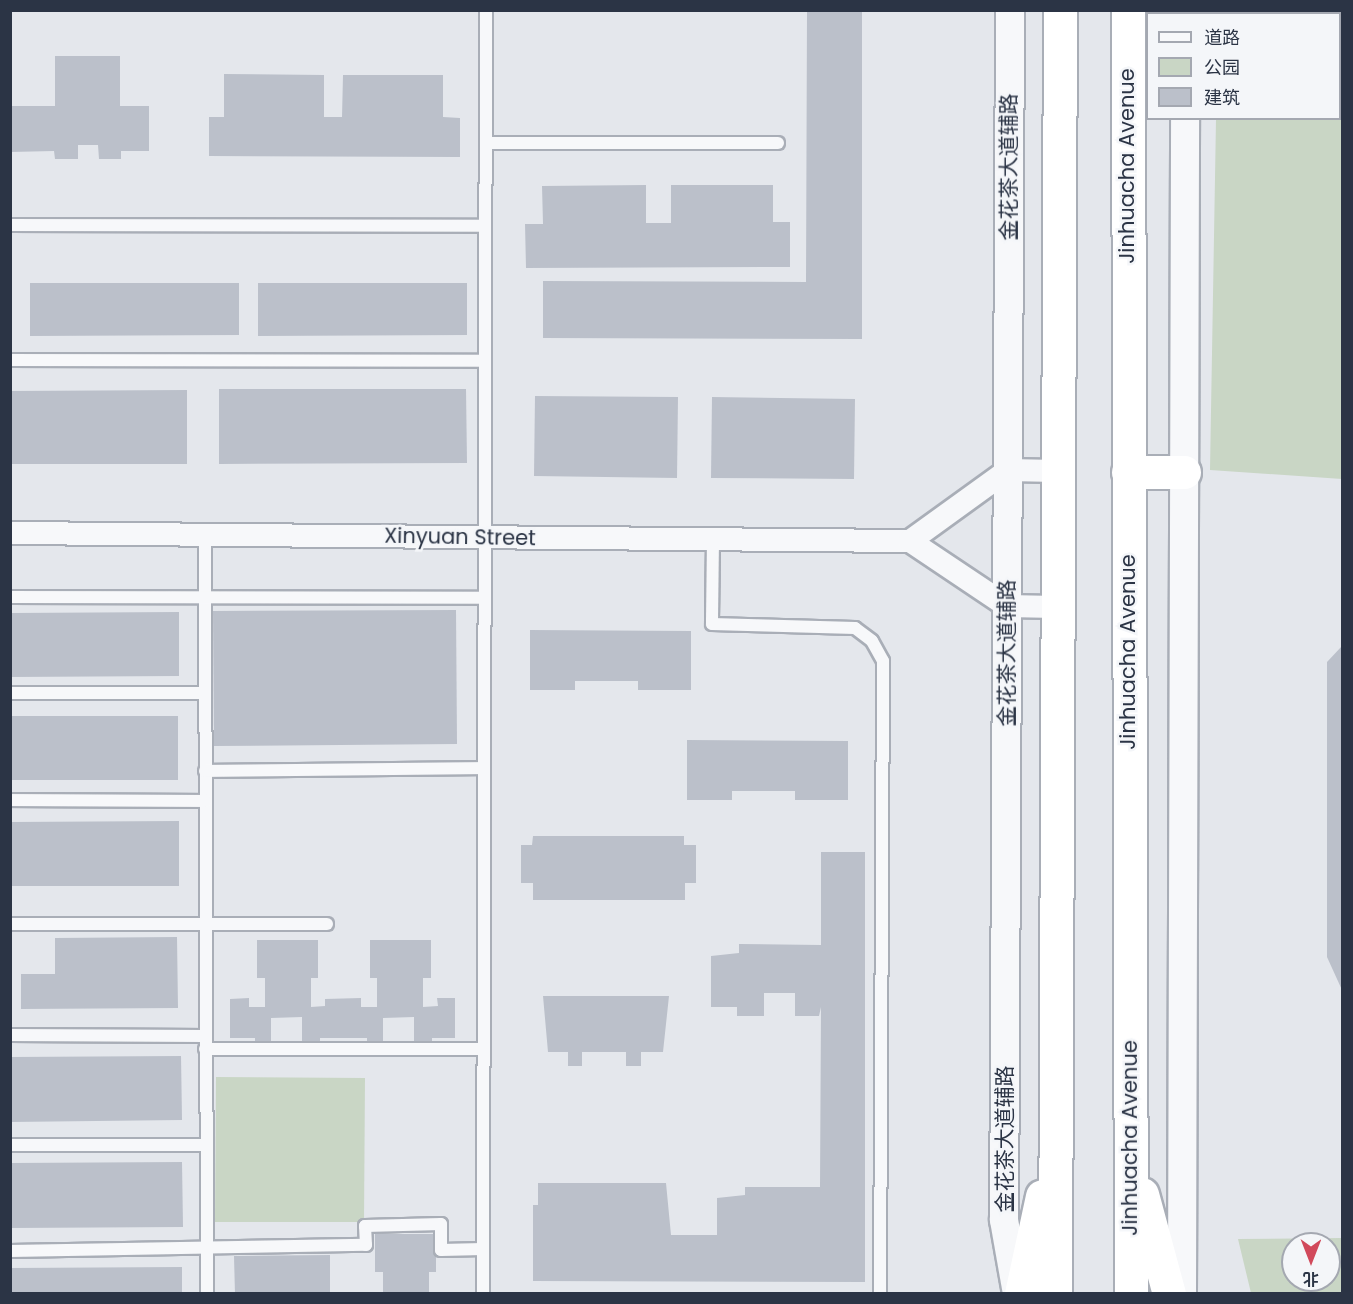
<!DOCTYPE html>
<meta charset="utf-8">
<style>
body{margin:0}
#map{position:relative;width:1353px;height:1304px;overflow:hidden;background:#e4e7ec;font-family:Poppins,"Noto Sans SC",sans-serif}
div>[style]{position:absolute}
.green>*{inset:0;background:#c9d6c5}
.building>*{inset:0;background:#bbc0ca}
.roads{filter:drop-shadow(2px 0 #a9aeb7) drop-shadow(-2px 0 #a9aeb7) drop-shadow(0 2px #a9aeb7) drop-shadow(0 -2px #a9aeb7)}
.service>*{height:12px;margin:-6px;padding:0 6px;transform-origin:6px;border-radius:6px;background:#f7f8fa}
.minor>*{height:22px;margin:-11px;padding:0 11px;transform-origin:11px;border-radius:11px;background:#f7f8fa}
.tertiary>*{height:28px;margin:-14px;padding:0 14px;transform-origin:14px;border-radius:14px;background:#f7f8fa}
.trunk>*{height:33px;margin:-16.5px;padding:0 16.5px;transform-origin:16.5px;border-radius:16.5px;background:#fff}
span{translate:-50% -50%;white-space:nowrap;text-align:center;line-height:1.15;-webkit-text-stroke:5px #f4f6f9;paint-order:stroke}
.street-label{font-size:21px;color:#2b3445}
.frame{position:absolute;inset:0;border:12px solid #2b3445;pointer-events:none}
.legend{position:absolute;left:1146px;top:12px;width:195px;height:108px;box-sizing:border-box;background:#f4f6f9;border:2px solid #a4a8b1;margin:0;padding:8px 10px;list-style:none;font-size:18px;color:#2b3445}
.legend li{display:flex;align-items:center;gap:12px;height:30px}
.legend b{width:30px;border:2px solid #a4a8b1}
.north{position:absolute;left:1281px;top:1232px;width:60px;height:60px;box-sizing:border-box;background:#f4f6f9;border:2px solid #a4a8b1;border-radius:50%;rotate:180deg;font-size:16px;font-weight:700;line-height:24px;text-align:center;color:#2b3445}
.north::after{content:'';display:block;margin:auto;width:21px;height:27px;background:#d1495b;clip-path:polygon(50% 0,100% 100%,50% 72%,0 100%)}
</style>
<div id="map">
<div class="green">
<div style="clip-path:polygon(1218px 11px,1342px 11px,1342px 479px,1210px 470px,1216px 119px,1340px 118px,1340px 14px)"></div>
<div style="clip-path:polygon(216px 1077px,365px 1078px,364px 1222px,215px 1222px)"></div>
<div style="clip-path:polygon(evenodd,1342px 1238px,1342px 1293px,1251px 1293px,1238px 1239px,1342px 1238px,1293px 1244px,1329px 1244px,1329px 1280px,1293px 1280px,1293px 1244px)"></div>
</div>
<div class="building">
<div style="clip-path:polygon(807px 10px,862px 10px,862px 339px,543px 338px,543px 281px,806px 282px)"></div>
<div style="clip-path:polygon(55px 56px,120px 56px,120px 106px,149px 106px,149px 151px,121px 151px,121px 159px,99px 159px,98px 145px,78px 145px,78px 159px,55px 159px,54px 151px,10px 152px,10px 106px,55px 106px)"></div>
<div style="clip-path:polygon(224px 74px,324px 75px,324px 117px,342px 117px,343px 75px,443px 75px,443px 117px,460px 118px,460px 157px,209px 156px,209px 117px,224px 117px)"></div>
<div style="clip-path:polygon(646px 185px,646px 223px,671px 223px,671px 185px,773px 185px,773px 222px,790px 222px,790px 267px,526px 268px,525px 224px,543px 224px,542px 186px)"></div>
<div style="clip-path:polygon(30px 283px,239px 283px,239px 335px,30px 336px)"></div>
<div style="clip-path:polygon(258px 283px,467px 283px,467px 335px,258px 336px)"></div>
<div style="clip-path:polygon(219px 389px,466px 389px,467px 463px,219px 464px)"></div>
<div style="clip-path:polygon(187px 390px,187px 464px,10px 464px,10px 391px)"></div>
<div style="clip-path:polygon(535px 396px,678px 397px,677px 478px,534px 476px)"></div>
<div style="clip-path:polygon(712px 397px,855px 399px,854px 479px,711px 478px)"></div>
<div style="clip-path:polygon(456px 610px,457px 744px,214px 746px,213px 611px)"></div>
<div style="clip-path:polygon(179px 612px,179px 676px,10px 677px,10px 613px)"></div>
<div style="clip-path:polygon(530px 630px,691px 631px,691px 690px,638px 690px,638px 681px,575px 681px,575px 690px,530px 690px)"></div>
<div style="clip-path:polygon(1342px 646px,1342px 990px,1327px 957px,1327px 662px)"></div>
<div style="clip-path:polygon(10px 716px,178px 716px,178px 780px,10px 780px)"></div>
<div style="clip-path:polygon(687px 740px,848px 741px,848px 800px,795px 800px,795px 791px,732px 791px,732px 800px,687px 800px)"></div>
<div style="clip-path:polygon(179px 821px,179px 886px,10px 886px,10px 822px)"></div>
<div style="clip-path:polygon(533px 836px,684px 836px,684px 845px,696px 845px,696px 883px,685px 883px,685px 900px,533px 900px,533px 883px,521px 883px,521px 845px,532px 845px)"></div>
<div style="clip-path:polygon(821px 852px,865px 852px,865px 1282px,533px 1281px,533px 1205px,538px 1205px,538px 1183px,666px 1183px,671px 1235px,717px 1235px,717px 1198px,745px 1195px,745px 1187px,820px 1187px,821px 1007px,819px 1016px,795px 1016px,795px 993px,764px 993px,764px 1016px,737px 1016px,737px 1007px,711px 1007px,711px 956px,739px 953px,739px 944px,821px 945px)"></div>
<div style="clip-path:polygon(177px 937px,178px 1008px,21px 1009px,21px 974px,55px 974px,55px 938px)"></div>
<div style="clip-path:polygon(257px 940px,318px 940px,318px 978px,311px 978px,311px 1007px,325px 1006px,325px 999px,361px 998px,361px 1007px,377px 1007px,377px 978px,370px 978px,370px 940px,431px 940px,431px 978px,423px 978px,423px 1007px,438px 1006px,437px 998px,455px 998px,455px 1038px,432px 1038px,432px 1045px,414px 1045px,414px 1017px,383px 1018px,383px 1045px,367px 1045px,367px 1038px,320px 1038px,320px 1045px,302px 1045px,302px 1017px,271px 1018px,271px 1045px,255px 1045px,255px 1038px,230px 1038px,230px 999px,249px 998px,249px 1007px,265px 1007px,265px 978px,257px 978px)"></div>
<div style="clip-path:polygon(543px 996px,669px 996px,663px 1052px,641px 1052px,641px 1066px,626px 1066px,626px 1052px,582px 1052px,582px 1066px,568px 1066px,568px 1052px,548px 1052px)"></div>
<div style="clip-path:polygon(181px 1056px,182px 1120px,10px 1122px,10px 1057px)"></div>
<div style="clip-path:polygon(182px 1162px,183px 1227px,10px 1228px,10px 1163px)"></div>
<div style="clip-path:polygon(375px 1234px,436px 1234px,436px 1272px,429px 1272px,429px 1294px,383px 1294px,383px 1272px,375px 1272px)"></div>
<div style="clip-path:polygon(330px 1255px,330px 1294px,235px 1294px,234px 1256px)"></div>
<div style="clip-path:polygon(182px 1267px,182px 1294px,10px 1294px,10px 1268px)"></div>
</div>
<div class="roads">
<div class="service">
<div style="left:486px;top:143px;width:292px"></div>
<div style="left:10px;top:225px;width:475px;rotate:0.1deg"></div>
<div style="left:10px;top:360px;width:475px;rotate:0.1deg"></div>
<div style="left:205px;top:535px;width:759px;rotate:89.85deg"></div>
<div style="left:713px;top:539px;width:85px;rotate:90.7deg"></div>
<div style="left:712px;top:624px;width:143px;rotate:1.6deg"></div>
<div style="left:855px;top:628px;width:21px;rotate:37deg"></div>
<div style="left:872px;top:641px;width:23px;rotate:61deg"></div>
<div style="left:883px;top:661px;width:633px;rotate:90.27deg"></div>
<div style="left:10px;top:597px;width:475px;rotate:0.1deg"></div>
<div style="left:10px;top:693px;width:195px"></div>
<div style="left:205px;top:771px;width:279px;rotate:-0.6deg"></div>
<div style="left:10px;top:800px;width:195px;rotate:0.3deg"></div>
<div style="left:10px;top:924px;width:317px"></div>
<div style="left:10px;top:1035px;width:195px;rotate:0.3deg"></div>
<div style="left:205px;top:1049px;width:279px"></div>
<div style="left:10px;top:1145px;width:196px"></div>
<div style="left:10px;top:1251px;width:356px;rotate:-1deg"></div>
<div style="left:366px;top:1245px;width:19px;rotate:-93deg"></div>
<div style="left:365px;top:1226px;width:76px;rotate:-1.5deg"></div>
<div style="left:441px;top:1224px;width:26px;rotate:90deg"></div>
<div style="left:441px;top:1250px;width:42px;rotate:-1.4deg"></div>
<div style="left:483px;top:1294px;width:1284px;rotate:-89.87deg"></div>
</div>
<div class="minor">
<div style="left:10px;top:533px;width:900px;rotate:0.51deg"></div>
<div style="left:1056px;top:607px;width:49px;rotate:-178.8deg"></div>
<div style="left:1007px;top:606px;width:117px;rotate:-146.2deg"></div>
<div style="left:910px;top:541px;width:121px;rotate:-35.9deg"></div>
<div style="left:1008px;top:470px;width:49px;rotate:1.2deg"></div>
</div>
<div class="tertiary">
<div style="left:1010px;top:10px;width:1210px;rotate:90.28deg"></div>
<div style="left:1004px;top:1220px;width:75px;rotate:80deg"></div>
<div style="left:1186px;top:14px;width:4px;rotate:-90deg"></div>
<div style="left:1182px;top:1294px;width:1176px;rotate:-89.85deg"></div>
</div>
<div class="trunk">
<div style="left:1128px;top:10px;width:1284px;rotate:89.87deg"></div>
<div style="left:1128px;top:472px;width:56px"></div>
<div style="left:1142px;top:1194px;width:104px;rotate:74.9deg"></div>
<div style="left:1021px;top:1294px;width:100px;rotate:-77.9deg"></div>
<div style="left:1055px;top:1294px;width:1284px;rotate:-89.78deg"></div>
</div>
</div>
<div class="street-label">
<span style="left:1127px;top:166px;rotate:-90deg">Jinhuacha Avenue</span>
<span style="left:1009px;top:167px;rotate:-90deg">金花茶大道辅路</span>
<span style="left:460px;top:537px;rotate:1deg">Xinyuan Street</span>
<span style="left:1128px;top:652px;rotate:-90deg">Jinhuacha Avenue</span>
<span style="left:1007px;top:653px;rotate:-90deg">金花茶大道辅路</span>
<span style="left:1130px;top:1138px;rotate:-90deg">Jinhuacha Avenue</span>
<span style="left:1005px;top:1139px;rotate:-90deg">金花茶大道辅路</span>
</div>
<div class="frame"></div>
<ul class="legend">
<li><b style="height:8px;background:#f7f8fa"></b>道路</li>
<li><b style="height:16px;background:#c9d6c5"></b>公园</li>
<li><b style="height:16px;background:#bbc0ca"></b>建筑</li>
</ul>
<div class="north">北</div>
</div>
